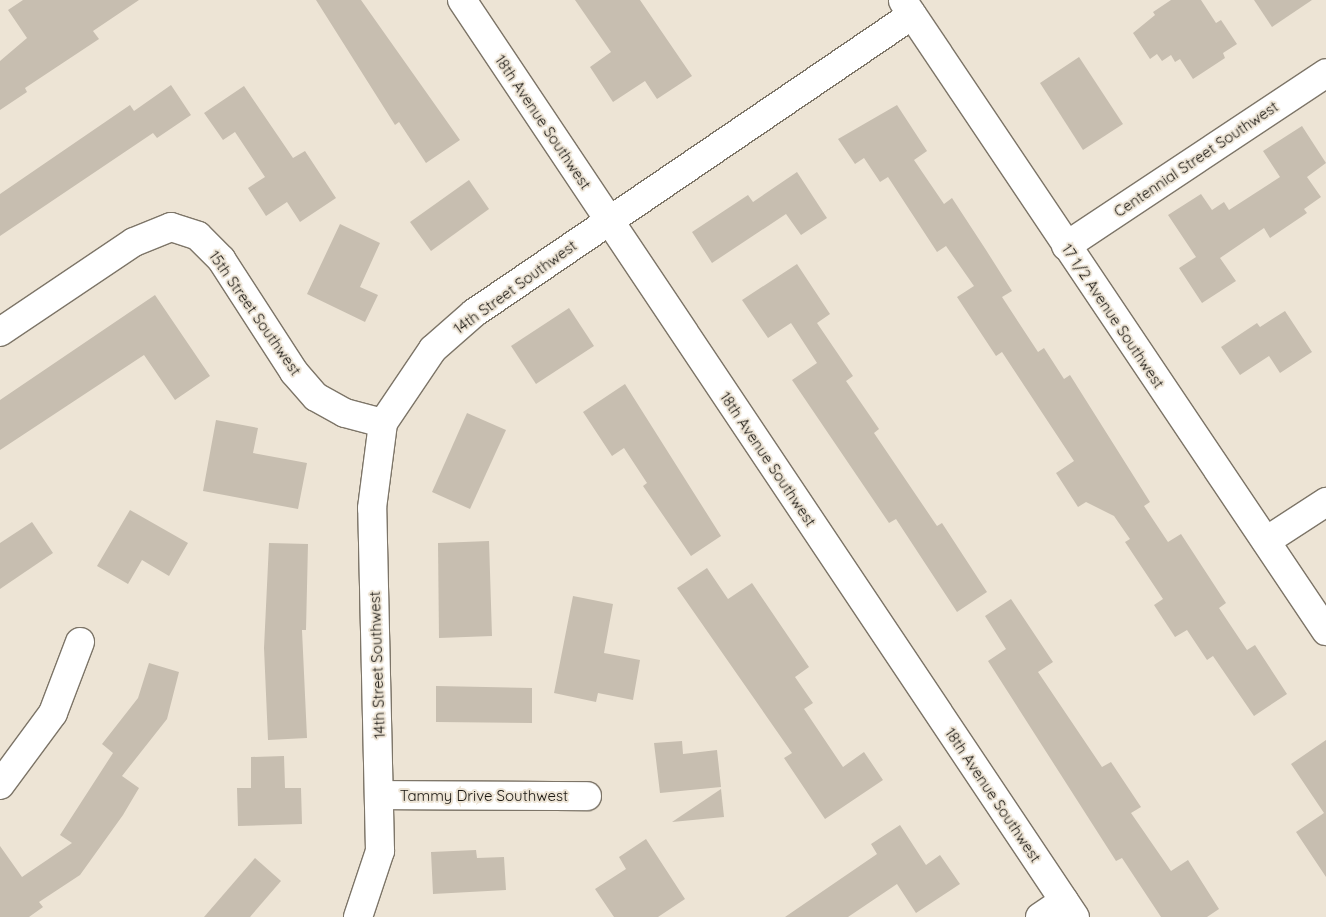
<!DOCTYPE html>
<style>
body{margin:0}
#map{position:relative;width:1326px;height:917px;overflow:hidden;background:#ede4d5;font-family:Quicksand,sans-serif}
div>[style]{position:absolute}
.building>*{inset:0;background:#c7beb0}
.roads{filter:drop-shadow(1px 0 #7d7568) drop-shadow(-1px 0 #7d7568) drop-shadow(0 1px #7d7568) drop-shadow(0 -1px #7d7568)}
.minor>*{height:28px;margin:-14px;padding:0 14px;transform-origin:14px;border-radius:14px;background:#fff}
span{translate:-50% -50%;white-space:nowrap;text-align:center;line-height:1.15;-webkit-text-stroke:4px #ede4d5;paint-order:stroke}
.street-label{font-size:15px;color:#1b1813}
</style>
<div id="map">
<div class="building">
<div style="clip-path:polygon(23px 0,139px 0,93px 31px,99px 39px,25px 88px,27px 92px,0 110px,0 61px,27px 38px,8px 10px)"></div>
<div style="clip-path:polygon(316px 0,361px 0,460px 140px,426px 163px,399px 122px,395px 125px)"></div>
<div style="clip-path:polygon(575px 0,640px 0,692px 76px,657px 99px,645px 81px,613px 102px,590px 67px,611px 52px)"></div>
<div style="clip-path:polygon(1171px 0,1201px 0,1216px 23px,1221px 20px,1237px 44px,1223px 53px,1225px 58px,1193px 79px,1180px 59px,1175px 62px,1171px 55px,1162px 61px,1157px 54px,1150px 59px,1133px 33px,1155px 15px,1153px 12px)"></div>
<div style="clip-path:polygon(1254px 0,1312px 0,1272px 27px)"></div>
<div style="clip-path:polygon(1079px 57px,1123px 124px,1083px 150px,1040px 83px)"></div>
<div style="clip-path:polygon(171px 85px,191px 115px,157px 138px,153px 133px,0 236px,0 194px,130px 105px,134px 111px)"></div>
<div style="clip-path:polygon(244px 86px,293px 158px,305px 151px,336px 198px,300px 222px,287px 202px,266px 216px,248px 188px,265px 177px,235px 132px,223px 140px,204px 113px)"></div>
<div style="clip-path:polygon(897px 105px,927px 151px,914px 160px,944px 204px,952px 198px,986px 250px,1012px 291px,1002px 297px,1038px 352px,1044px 348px,1064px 379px,1070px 375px,1150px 502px,1144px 506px,1168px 542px,1181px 534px,1226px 603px,1219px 608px,1247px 650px,1255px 645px,1287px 694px,1254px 716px,1213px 656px,1207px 660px,1187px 630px,1175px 637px,1154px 605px,1163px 599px,1125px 542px,1130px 539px,1114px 516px,1086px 502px,1078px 507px,1056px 473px,1074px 461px,1002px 352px,996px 356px,957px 297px,974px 286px,946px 246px,937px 252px,888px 177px,880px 182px,864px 158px,855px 164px,838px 139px)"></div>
<div style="clip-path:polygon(1302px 126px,1326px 163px,1307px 177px,1321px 197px,1304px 209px,1307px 213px,1270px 238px,1264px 228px,1220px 258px,1236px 281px,1202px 303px,1179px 268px,1196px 257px,1168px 215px,1201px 194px,1212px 210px,1224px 202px,1229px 210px,1280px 177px,1263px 151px)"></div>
<div style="clip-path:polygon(797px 172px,827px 218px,801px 235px,786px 214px,712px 263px,692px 232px,748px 195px,753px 202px)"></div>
<div style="clip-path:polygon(469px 180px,489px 209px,431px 251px,410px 222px)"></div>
<div style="clip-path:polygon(340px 224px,380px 243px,360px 287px,378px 295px,365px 322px,307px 294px)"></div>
<div style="clip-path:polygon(797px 264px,830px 314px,817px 323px,853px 376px,846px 381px,879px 429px,874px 433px,937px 526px,942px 523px,987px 592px,957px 612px,896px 519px,889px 523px,792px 380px,817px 363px,791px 323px,768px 338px,742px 300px)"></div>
<div style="clip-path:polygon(155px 295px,210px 376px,175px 400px,144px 355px,0 450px,0 400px)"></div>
<div style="clip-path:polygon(569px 308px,594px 346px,536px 384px,511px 346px)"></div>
<div style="clip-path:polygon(1285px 311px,1312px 352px,1280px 373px,1269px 356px,1240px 375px,1221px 347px,1257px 323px,1260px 327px)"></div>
<div style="clip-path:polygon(625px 384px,721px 536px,691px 556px,643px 486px,647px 483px,624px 448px,612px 456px,583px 412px)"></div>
<div style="clip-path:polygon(467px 413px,506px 430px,470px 509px,432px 492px)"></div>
<div style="clip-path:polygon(216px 420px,258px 428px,253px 453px,307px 463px,298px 509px,203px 491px)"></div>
<div style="clip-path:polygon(130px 510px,188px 543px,169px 576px,142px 560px,128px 584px,97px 566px)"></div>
<div style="clip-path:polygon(32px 522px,53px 553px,0 589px,0 543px)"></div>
<div style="clip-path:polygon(489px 541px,492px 636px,439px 638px,438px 543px)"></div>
<div style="clip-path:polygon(269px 543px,308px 544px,306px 630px,302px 630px,307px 738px,268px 740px,264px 648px)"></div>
<div style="clip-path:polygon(707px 568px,728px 599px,752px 583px,809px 667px,795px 677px,813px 703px,804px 709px,843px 767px,864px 752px,883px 780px,825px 819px,784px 758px,792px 753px,677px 588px)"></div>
<div style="clip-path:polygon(573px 596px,613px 604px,604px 653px,640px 660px,633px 700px,598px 693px,596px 702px,554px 693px)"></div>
<div style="clip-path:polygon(1011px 599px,1053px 662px,1038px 672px,1102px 767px,1111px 762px,1141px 807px,1131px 813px,1171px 871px,1188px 860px,1219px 909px,1207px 917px,1161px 917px,1122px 858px,1116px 861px,988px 661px,1006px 649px,985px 616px)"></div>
<div style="clip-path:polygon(149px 663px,179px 672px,167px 719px,122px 776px,139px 788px,123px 815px,80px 875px,39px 902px,43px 907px,29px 917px,0 917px,0 846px,22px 877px,72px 843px,60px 835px,113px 753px,102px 744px,138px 698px)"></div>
<div style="clip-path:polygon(436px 686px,532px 688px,532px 723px,436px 722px)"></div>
<div style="clip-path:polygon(1326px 740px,1326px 877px,1296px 832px,1324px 813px,1291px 764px)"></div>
<div style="clip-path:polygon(682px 741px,683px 754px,717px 750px,721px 787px,660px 793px,654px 743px)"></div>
<div style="clip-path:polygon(284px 756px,285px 788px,301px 788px,302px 824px,238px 826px,237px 788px,251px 788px,251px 757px)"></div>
<div style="clip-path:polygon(721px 789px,724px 817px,672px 822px)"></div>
<div style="clip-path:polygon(900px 825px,926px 865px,940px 855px,960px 884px,916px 913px,897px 884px,848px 917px,785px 917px,877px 854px,871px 844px)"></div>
<div style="clip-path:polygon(646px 839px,685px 899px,658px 917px,614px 917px,595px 889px,626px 869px,619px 857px)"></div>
<div style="clip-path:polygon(476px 850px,477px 858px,504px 857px,506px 890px,433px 894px,431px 852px)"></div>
<div style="clip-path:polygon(255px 858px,281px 881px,250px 917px,204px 917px)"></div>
</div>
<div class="roads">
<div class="minor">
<div style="left:462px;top:0;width:1103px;rotate:56.24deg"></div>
<div style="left:903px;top:1px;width:759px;rotate:56.12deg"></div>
<div style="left:1066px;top:246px;width:312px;rotate:-33.6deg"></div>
<div style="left:0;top:332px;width:161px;rotate:-33.9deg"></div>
<div style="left:134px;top:242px;width:40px;rotate:-22deg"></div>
<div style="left:171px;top:227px;width:28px;rotate:18deg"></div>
<div style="left:198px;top:236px;width:33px;rotate:45deg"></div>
<div style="left:221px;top:259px;width:135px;rotate:57.1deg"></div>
<div style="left:294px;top:372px;width:33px;rotate:49deg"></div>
<div style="left:316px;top:397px;width:33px;rotate:29deg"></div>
<div style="left:345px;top:413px;width:39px;rotate:15deg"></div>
<div style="left:1266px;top:541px;width:72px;rotate:-33deg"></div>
<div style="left:0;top:785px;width:89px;rotate:-53.6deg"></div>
<div style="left:53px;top:713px;width:76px;rotate:-69.2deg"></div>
<div style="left:381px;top:795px;width:206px;rotate:0.3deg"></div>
<div style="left:358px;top:917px;width:70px;rotate:-71.6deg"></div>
<div style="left:380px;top:851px;width:343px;rotate:-91.3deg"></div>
<div style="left:372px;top:508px;width:86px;rotate:-82.6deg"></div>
<div style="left:383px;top:423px;width:89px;rotate:-56deg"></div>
<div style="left:433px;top:349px;width:55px;rotate:-41.3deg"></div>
<div style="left:474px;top:313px;width:530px;rotate:-34.23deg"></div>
<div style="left:1040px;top:917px;width:29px;rotate:-34deg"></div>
</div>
</div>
<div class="street-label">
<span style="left:543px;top:122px;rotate:56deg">18th Avenue Southwest</span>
<span style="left:1196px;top:159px;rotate:-34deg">Centennial Street Southwest</span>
<span style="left:515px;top:287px;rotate:-36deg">14th Street Southwest</span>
<span style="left:255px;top:313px;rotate:55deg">15th Street Southwest</span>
<span style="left:1113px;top:316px;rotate:56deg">17 1/2 Avenue Southwest</span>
<span style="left:768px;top:459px;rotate:56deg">18th Avenue Southwest</span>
<span style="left:377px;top:665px;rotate:-92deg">14th Street Southwest</span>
<span style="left:993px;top:795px;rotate:56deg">18th Avenue Southwest</span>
<span style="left:484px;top:796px">Tammy Drive Southwest</span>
</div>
</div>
